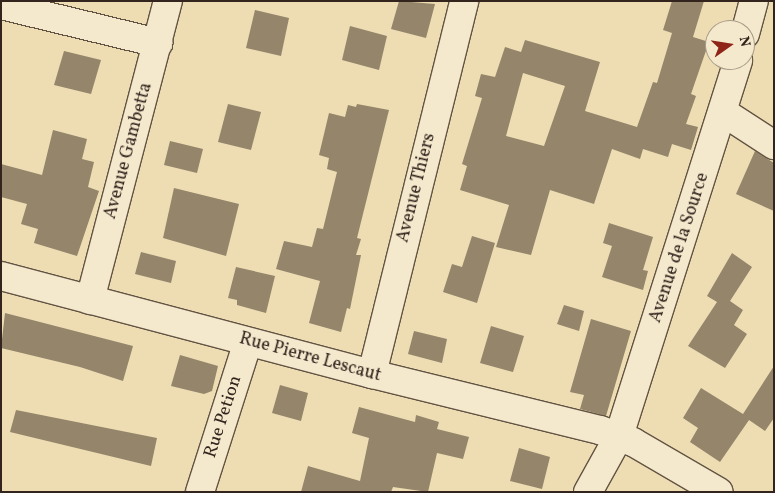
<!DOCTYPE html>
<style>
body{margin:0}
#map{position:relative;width:775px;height:493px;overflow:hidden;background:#eeddb2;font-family:Vollkorn,serif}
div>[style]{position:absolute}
.building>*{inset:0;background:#94856b}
.roads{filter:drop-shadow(1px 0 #625343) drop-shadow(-1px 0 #625343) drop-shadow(0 1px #625343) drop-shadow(0 -1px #625343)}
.street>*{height:28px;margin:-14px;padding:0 14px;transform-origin:14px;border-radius:14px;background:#f4e9cd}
span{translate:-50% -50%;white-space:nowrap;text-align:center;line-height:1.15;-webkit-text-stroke:5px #f4e9cd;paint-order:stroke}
.street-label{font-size:18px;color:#33251e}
.frame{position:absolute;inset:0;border:2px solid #33251e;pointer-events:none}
.north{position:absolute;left:705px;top:20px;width:50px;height:50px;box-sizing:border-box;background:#f4e9cd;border:1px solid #a79b87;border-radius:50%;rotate:77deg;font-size:14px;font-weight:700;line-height:20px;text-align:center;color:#33251e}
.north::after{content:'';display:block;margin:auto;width:18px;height:22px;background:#8f2418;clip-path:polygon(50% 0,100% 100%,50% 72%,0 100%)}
</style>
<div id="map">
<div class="building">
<div style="clip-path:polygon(399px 1px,435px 4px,426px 38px,391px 29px)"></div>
<div style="clip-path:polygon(evenodd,672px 1px,704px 1px,693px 37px,709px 42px,691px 94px,696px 96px,686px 124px,698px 127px,691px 150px,672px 144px,668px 157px,643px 149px,640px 159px,612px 149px,594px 204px,550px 190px,531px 255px,496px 247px,509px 205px,460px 190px,467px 166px,462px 164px,482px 98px,475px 96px,481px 74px,495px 77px,505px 47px,521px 52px,525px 40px,600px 62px,585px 111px,637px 127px,653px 82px,657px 83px,672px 33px,663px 30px,672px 1px,523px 73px,565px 86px,544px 146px,506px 136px,523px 73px)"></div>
<div style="clip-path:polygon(255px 10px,289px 18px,281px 56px,246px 48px)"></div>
<div style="clip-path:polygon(350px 26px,387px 36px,379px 70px,342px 60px)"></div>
<div style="clip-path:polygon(64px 51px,101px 60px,91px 94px,54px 85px)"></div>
<div style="clip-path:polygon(228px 104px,261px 112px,251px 150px,218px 142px)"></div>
<div style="clip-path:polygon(357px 104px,389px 110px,357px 238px,361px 239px,356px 255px,361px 255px,350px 309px,347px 308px,341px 332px,309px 323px,320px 281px,276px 269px,284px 241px,312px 247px,317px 228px,323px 229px,337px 172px,327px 169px,329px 158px,319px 155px,329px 113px,345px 117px,348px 105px,356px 107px)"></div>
<div style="clip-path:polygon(53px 130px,87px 139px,82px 159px,94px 162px,88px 187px,99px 191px,77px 256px,34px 243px,38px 229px,21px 224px,27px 204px,1px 197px,1px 164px,42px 175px)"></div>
<div style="clip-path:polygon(170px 141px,203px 149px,197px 173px,164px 165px)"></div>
<div style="clip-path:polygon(755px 151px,774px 163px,774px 211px,736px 194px)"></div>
<div style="clip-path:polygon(174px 188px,239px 204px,226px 256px,163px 238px)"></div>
<div style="clip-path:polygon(609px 223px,653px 237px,643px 270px,648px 271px,643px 290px,602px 277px,612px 246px,603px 243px)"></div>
<div style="clip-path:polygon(472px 236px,495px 243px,477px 303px,443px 292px,452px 264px,462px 267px)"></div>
<div style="clip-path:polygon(141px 252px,176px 261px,171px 283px,135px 274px)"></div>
<div style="clip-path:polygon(732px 253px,752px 267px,730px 301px,743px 310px,734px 325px,747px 334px,725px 368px,688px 346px,717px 302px,707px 296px)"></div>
<div style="clip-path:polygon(236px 267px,275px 276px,266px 313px,237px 305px,237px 300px,228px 298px)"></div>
<div style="clip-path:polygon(564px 305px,584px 311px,579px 331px,557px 324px)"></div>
<div style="clip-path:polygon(5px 313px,133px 346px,123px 381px,80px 367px,1px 348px)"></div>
<div style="clip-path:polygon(591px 319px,631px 331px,606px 416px,580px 409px,584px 395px,570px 392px)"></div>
<div style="clip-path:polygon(491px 326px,524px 336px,513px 372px,480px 363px)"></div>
<div style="clip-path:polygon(414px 331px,447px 339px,442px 363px,408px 354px)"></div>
<div style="clip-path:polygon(180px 355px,218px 366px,212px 391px,204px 394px,171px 386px)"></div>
<div style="clip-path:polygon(774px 366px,774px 418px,765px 431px,749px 420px,720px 462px,690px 442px,698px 428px,683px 418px,701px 388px,743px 414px)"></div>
<div style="clip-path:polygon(280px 385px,308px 393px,301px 421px,272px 413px)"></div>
<div style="clip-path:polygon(359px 407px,415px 422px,416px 415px,439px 422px,437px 429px,469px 437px,463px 459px,437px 453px,428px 492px,393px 487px,391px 492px,301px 492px,308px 466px,360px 481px,369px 438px,352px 433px)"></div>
<div style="clip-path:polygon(16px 410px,157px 438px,151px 466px,10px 432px)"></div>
<div style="clip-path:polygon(519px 448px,550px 457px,542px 489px,510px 481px)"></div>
</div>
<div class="roads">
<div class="street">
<div style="left:1px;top:5px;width:162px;rotate:13.6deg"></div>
<div style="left:745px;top:34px;width:34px;rotate:-75deg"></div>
<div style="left:723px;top:112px;width:61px;rotate:32.9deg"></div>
<div style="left:1px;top:276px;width:384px;rotate:14.8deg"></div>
<div style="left:372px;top:374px;width:235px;rotate:13.8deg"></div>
<div style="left:600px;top:430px;width:35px;rotate:20deg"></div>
<div style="left:633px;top:442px;width:99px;rotate:30.2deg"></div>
<div style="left:90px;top:300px;width:309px;rotate:-75.4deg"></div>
<div style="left:372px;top:374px;width:384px;rotate:-76.1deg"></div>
<div style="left:200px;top:492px;width:157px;rotate:-72.3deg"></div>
<div style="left:588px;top:492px;width:64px;rotate:-61deg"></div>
<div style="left:619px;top:436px;width:394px;rotate:-72.4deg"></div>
</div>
</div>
<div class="street-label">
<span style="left:129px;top:151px;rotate:-75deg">Avenue Gambetta</span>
<span style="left:417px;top:188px;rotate:-76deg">Avenue Thiers</span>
<span style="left:680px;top:248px;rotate:-72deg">Avenue de la Source</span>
<span style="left:310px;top:358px;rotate:15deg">Rue Pierre Lescaut</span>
<span style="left:224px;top:417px;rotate:-72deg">Rue Petion</span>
</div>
<div class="frame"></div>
<div class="north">N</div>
</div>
